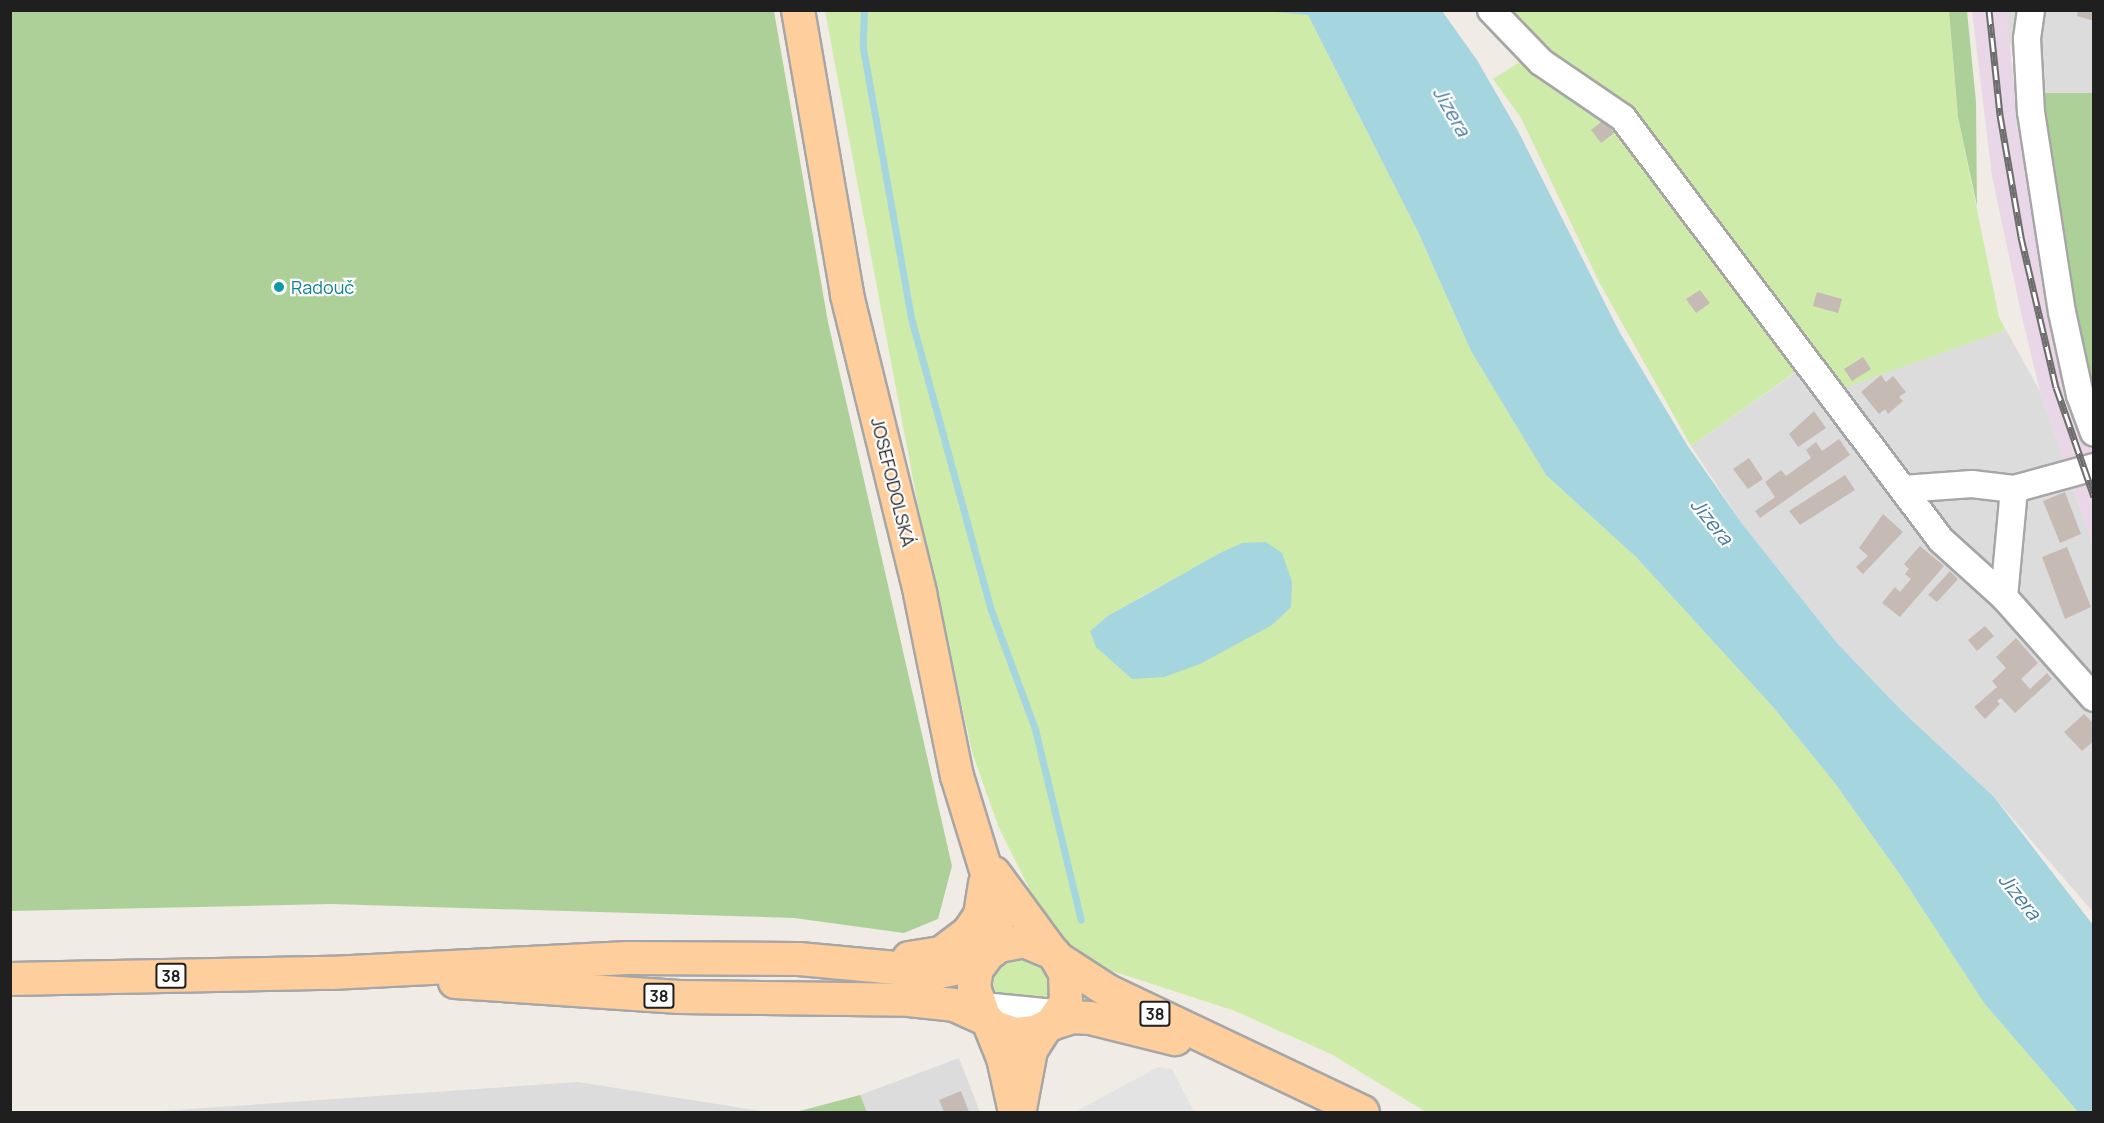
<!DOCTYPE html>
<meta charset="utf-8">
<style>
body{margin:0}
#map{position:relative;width:2104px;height:1123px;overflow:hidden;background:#f0ece5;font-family:Manrope,sans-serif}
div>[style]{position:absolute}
.residential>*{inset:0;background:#dddcdc}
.industrial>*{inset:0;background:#e9d7e7}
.grass>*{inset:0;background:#ceebaa}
.forest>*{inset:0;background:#add099}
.parking>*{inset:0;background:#e3e3e3}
.water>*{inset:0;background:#a5d5de}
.stream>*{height:7px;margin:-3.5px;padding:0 3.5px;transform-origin:3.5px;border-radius:3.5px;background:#a5d5de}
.building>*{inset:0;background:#c5bbb4}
.roads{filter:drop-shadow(2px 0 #a6a6a6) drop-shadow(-2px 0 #a6a6a6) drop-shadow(0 2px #a6a6a6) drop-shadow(0 -2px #a6a6a6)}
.minor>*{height:26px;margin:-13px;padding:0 13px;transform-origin:13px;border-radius:13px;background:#fff}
.major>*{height:32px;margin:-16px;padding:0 16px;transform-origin:16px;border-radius:16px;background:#fece9d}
.rail>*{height:7px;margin-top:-3.5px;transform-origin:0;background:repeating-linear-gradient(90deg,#fff 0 14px,#6d6d6d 0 28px);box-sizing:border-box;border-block:2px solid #6d6d6d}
.dots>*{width:16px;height:16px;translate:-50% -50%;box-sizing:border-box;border:3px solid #fff;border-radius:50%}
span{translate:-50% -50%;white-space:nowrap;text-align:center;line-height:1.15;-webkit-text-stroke:4.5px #fff;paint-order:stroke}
.shield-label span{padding:2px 4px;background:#fff;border:2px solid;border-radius:4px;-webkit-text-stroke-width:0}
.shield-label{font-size:16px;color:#1f1f1f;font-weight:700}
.culture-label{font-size:18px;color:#0d838f}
.left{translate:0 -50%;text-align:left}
.street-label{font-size:18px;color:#1f1f1f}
.water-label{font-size:20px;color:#4378a1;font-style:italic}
.frame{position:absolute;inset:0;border:12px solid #1f1f1f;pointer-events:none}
</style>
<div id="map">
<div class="residential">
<div style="clip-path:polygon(2006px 11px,2093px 11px,2093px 93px,2037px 93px,2009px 42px)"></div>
<div style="clip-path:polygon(2006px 330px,2040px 391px,2093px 545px,2093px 912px,1994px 797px,1901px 710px,1837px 643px,1743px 525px,1691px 446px,1815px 359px,1838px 389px)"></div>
<div style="clip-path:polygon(959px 1058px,980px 1112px,867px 1112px,860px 1095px)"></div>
<div style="clip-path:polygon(578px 1082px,767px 1112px,147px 1112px)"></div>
</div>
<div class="industrial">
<div style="clip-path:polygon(1972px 11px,2006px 11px,2017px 113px,2038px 233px,2093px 443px,2093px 545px,2040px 391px,2021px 313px,1992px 176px)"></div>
</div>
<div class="grass">
<div style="clip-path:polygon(evenodd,1266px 10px,1308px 15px,1418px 232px,1471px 351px,1546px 475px,1637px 558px,1774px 708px,1834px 782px,1901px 876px,1984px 1003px,2078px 1112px,1426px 1112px,1331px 1054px,1235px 1011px,1106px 969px,1073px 949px,1038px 906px,999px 828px,973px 755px,926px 548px,825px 11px,1266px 10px,1242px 543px,1090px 631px,1142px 596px,1242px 543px)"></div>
<div style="clip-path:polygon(1501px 11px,1949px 11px,1958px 117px,1999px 317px,2006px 330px,1838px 390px,1814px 359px,1691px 446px,1599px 282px,1521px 118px,1493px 79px,1540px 49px)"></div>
<div style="clip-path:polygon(1020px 953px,1045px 966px,1053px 983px,1050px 1002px,988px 999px,986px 981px,995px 964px)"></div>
</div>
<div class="forest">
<div style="clip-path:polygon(10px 11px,774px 11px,828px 322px,952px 866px,938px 919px,904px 933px,794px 918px,331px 904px,11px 911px)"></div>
<div style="clip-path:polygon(1949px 11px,1967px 11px,1976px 102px,1977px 206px,1958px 117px)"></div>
<div style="clip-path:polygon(2037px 93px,2093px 93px,2093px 395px,2085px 389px)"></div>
<div style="clip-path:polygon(860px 1095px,867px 1112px,796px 1112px)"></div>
</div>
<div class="parking">
<div style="clip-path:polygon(1158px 1067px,1172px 1069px,1194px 1112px,1075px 1112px)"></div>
</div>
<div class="water">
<div style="clip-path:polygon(1266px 11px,1442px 11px,1477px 60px,1518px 131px,1620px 333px,1687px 445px,1743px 525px,1837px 643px,1901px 710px,1994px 797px,2093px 925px,2093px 1112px,2078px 1112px,1984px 1003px,1901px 876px,1834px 782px,1774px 708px,1637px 558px,1546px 475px,1471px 351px,1418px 232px,1308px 15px)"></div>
<div style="clip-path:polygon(1266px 542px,1282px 553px,1292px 582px,1291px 607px,1272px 625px,1200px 664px,1164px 677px,1132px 679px,1096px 647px,1090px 631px,1108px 616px,1220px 553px,1242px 543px)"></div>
</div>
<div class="stream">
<div style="left:864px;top:10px;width:38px;rotate:92deg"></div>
<div style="left:863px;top:48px;width:274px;rotate:79.9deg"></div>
<div style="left:911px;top:318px;width:303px;rotate:74.7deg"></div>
<div style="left:991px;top:610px;width:127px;rotate:69.7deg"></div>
<div style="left:1035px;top:729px;width:196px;rotate:76.5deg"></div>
</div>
<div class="building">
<div style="clip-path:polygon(2078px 10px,2094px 10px,2094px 21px,2077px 16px)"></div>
<div style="clip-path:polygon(1604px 120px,1614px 133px,1601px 143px,1591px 130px)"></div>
<div style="clip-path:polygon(1700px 290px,1710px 303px,1696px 313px,1686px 299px)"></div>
<div style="clip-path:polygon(1817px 292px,1842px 299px,1838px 313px,1813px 306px)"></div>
<div style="clip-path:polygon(1863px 357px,1871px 369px,1852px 381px,1844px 369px)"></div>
<div style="clip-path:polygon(1881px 375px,1886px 382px,1893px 376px,1906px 392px,1899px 397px,1903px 401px,1888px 414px,1885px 409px,1879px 414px,1861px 392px)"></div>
<div style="clip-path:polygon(1814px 411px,1826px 428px,1798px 447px,1789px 434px)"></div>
<div style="clip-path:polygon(1839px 439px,1850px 455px,1760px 518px,1755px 511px,1775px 497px,1765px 482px,1781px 470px,1786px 476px,1811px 458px,1806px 450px,1816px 442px,1822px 451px)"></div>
<div style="clip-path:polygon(1749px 458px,1763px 479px,1748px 489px,1733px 469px)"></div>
<div style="clip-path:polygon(1845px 475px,1855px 490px,1800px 525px,1789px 511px)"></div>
<div style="clip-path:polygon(2065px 492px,2081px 534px,2060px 543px,2043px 501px)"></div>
<div style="clip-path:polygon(1883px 514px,1903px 532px,1863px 574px,1856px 567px,1868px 556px,1859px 548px)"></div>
<div style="clip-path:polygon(1920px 546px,1944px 566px,1900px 617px,1882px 603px,1895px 587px,1900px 592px,1911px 579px,1905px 574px,1909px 569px,1904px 564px)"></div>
<div style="clip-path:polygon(2067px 547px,2091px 607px,2065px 619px,2042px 557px)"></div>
<div style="clip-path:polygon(1950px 571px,1958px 579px,1937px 602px,1928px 595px)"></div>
<div style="clip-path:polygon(1985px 626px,1994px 636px,1977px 651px,1968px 640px)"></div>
<div style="clip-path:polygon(2016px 638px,2038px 663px,2021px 679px,2030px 689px,2047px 673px,2052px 679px,2015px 713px,2001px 698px,1997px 701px,2000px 704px,1985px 719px,1974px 707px,1997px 687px,1992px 681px,2006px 668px,1996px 657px)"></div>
<div style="clip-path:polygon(2084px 714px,2094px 724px,2094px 741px,2082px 751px,2064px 732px)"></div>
<div style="clip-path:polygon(961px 1091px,969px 1112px,944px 1112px,939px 1100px)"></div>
</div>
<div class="roads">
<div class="minor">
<div style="left:1491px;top:10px;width:72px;rotate:46.1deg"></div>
<div style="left:1541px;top:62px;width:99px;rotate:34.3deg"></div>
<div style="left:1623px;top:118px;width:528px;rotate:53deg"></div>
<div style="left:1941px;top:540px;width:85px;rotate:42.1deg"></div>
<div style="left:2004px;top:597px;width:135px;rotate:48.3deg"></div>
<div style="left:2031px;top:10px;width:29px;rotate:98deg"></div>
<div style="left:2027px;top:39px;width:73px;rotate:86.9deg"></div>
<div style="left:2031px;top:112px;width:202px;rotate:81.2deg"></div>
<div style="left:2062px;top:312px;width:85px;rotate:77.8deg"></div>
<div style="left:2080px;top:395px;width:40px;rotate:69.8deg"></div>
<div style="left:1903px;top:489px;width:69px;rotate:-4.1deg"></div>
<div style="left:1972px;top:484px;width:42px;rotate:6.8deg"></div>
<div style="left:2014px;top:489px;width:83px;rotate:-15.4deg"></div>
<div style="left:2004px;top:597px;width:108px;rotate:-84.7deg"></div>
<div style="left:963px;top:1004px;width:114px;rotate:5.6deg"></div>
</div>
<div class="major">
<div style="left:798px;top:10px;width:289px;rotate:80.2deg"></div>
<div style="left:847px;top:295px;width:307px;rotate:76.2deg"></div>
<div style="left:920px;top:593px;width:187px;rotate:78.6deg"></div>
<div style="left:957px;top:776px;width:122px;rotate:72.9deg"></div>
<div style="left:993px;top:893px;width:37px;rotate:84deg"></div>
<div style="left:997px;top:930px;width:21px;rotate:101deg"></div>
<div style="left:994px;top:873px;width:98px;rotate:53.7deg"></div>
<div style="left:909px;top:958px;width:32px;rotate:-9deg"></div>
<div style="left:941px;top:953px;width:34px;rotate:-37deg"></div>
<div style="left:968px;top:933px;width:22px;rotate:-56deg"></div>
<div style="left:980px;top:915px;width:32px;rotate:-81deg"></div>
<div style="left:1057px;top:958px;width:61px;rotate:32.9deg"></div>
<div style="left:1108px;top:991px;width:282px;rotate:25.4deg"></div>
<div style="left:10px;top:979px;width:321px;rotate:-1.1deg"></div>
<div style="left:331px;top:973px;width:297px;rotate:-2.9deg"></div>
<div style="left:628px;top:958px;width:171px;rotate:0.3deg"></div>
<div style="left:799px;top:959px;width:141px;rotate:5.3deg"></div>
<div style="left:939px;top:972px;width:30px;rotate:-12deg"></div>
<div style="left:968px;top:966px;width:37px;rotate:-33deg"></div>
<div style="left:999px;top:946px;width:25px;rotate:-11deg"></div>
<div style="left:1024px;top:941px;width:33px;rotate:23deg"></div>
<div style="left:1054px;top:954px;width:22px;rotate:60deg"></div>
<div style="left:1065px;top:973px;width:29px;rotate:88deg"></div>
<div style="left:1066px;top:1002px;width:27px;rotate:124deg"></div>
<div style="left:1051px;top:1024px;width:18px;rotate:153deg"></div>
<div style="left:1035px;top:1032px;width:20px;rotate:174deg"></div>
<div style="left:1015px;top:1034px;width:20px;rotate:-162deg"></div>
<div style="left:996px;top:1028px;width:14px;rotate:-141deg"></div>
<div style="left:985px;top:1019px;width:34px;rotate:-109deg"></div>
<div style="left:974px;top:987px;width:18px;rotate:-81deg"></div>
<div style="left:977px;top:969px;width:21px;rotate:-53deg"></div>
<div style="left:455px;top:982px;width:225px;rotate:3.8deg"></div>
<div style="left:679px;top:997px;width:230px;rotate:0.7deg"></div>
<div style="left:909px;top:1000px;width:45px;rotate:6.3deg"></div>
<div style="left:954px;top:1005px;width:34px;rotate:24deg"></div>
<div style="left:988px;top:1021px;width:40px;rotate:68deg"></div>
<div style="left:1003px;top:1058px;width:55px;rotate:77.5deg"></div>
<div style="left:1051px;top:1024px;width:22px;rotate:-18deg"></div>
<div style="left:1072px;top:1017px;width:18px;rotate:3deg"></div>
<div style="left:1090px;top:1018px;width:88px;rotate:13.9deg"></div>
<div style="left:1020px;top:1109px;width:60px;rotate:-79.4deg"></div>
<div style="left:1031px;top:1050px;width:27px;rotate:-57deg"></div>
</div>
</div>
<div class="rail">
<div style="left:1989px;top:10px;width:106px;rotate:84deg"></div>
<div style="left:2000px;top:115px;width:124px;rotate:80.2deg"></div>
<div style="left:2021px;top:237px;width:154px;rotate:76.9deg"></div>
<div style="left:2056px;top:387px;width:116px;rotate:70.9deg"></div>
</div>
<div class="dots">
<div style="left:279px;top:287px;background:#0f9aa8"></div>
</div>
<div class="shield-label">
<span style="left:171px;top:976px">38</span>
<span style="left:659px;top:996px">38</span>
<span style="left:1155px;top:1014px">38</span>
</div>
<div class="culture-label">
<span class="left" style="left:291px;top:287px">Radouč</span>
</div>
<div class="street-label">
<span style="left:893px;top:482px;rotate:76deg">JOSEFODOLSKÁ</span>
</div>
<div class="water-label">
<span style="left:1452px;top:111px;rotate:60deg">Jizera</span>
<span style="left:1712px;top:521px;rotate:51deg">Jizera</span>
<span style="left:2020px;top:896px;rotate:51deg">Jizera</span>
</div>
<div class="frame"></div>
</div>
